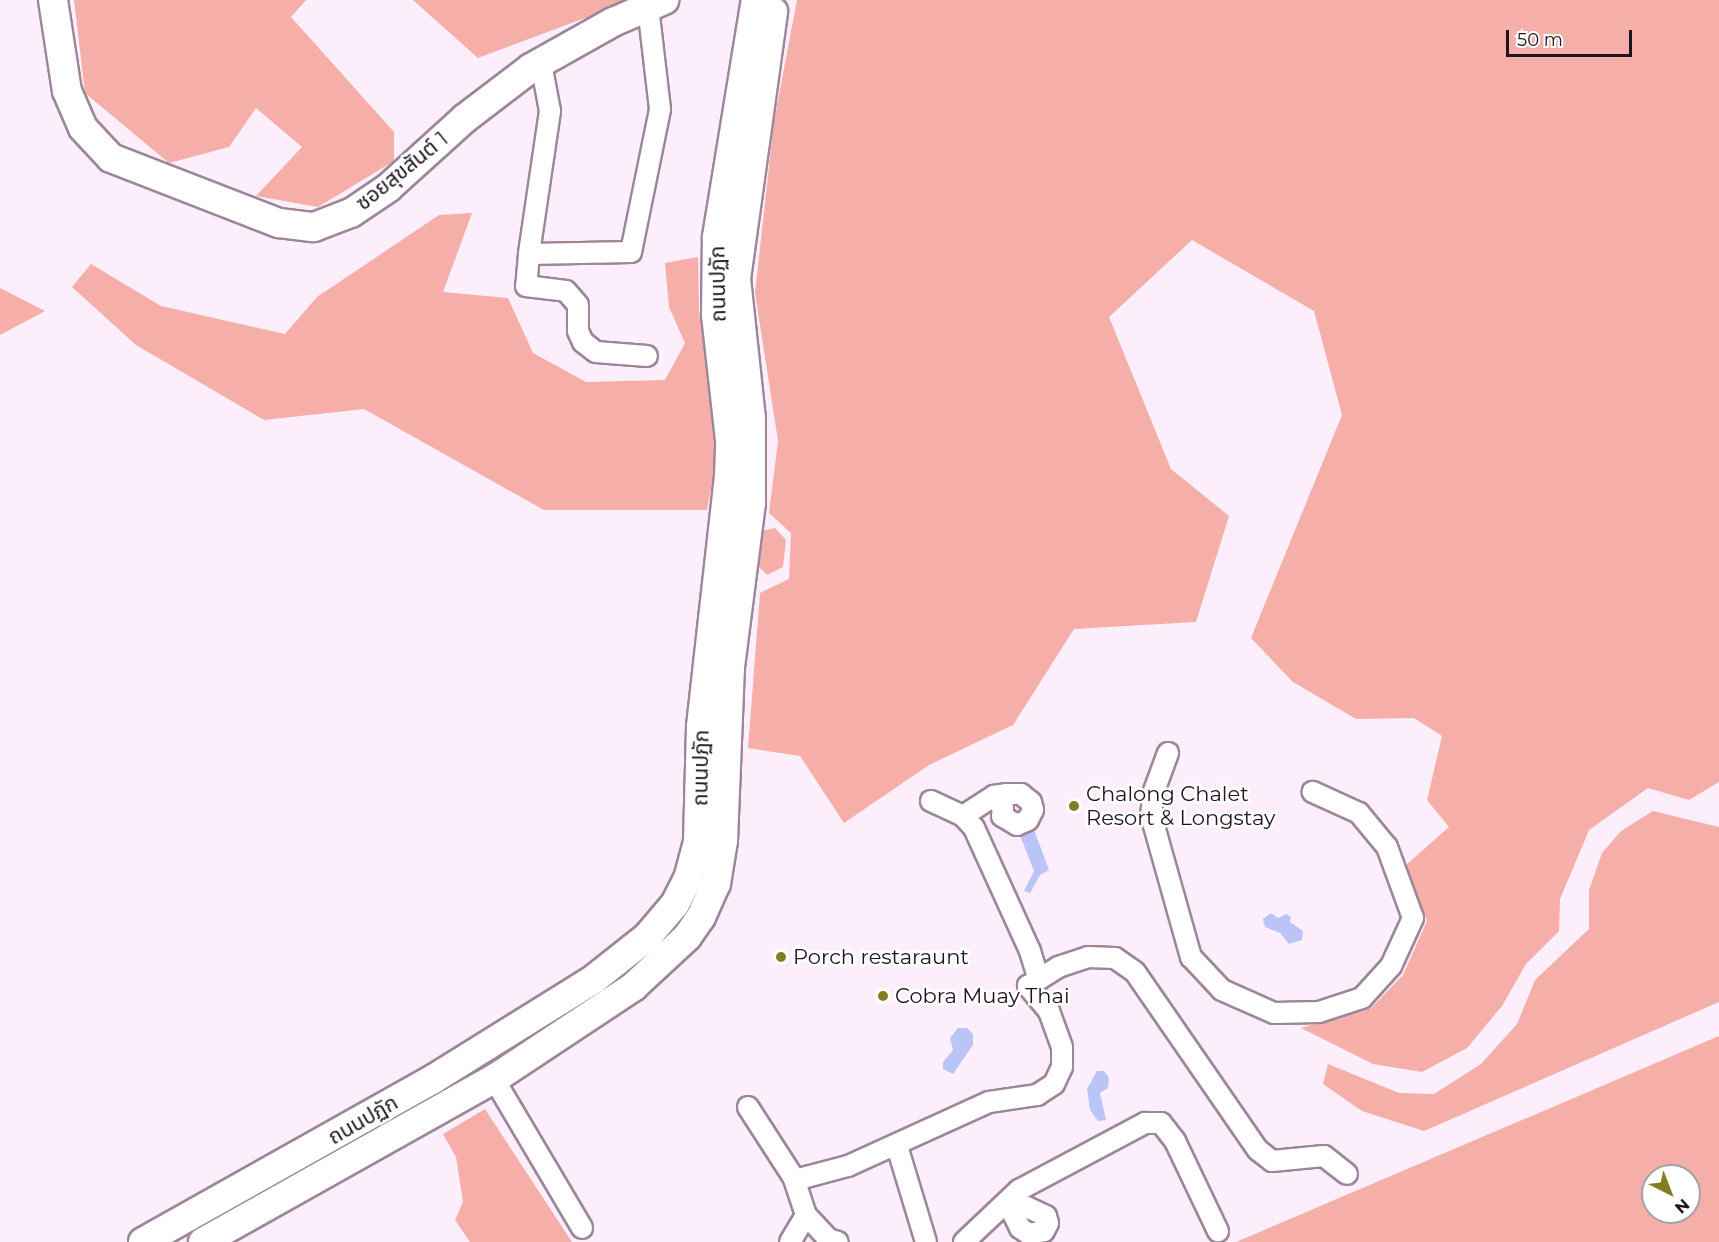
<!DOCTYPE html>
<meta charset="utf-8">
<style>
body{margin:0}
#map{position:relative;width:1719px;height:1242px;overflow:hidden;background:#fceefa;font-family:Montserrat,"Noto Sans Thai",sans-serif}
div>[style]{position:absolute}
.green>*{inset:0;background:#f6aea9}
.water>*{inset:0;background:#bac4f7}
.roads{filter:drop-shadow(2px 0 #9d869a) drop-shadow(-2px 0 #9d869a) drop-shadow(0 2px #9d869a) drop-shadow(0 -2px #9d869a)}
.street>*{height:20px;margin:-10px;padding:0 10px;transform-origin:10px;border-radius:10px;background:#fff}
.secondary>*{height:28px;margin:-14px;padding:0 14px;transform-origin:14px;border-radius:14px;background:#fff}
.dots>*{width:16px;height:16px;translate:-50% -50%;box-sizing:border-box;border:3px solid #fff;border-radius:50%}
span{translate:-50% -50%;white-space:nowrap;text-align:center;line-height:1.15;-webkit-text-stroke:5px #fff;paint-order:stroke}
.street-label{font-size:21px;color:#1d141c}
.poi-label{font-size:21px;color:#1d141c}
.left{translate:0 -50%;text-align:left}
.north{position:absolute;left:1641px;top:1164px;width:60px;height:60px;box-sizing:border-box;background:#fff;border:2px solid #a5a1a4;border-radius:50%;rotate:138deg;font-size:16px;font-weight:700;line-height:24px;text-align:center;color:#1d141c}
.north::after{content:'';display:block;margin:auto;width:21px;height:27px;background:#837c23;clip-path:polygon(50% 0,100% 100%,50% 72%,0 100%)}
.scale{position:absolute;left:1506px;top:30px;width:126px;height:27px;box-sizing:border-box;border:3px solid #1d141c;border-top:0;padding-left:8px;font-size:18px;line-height:21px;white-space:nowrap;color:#1d141c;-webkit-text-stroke:4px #fff;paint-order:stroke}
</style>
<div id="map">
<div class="green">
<div style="clip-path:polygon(74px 0,306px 0,291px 17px,394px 132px,394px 161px,318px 207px,256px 196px,302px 147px,256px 108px,229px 147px,169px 163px,85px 93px)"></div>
<div style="clip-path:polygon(413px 0,633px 0,478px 58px)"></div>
<div style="clip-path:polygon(797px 0,1719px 0,1719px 782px,1689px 800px,1648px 788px,1589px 830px,1560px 899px,1559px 931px,1526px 964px,1502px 1006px,1467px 1048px,1422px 1072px,1373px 1064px,1301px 1028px,1371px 1008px,1403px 975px,1427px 921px,1406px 865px,1449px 827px,1427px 800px,1442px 736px,1414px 718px,1356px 719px,1293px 682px,1251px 638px,1342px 415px,1314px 311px,1192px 240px,1109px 317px,1171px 469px,1229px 516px,1196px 622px,1074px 629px,1013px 725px,929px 765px,844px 823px,800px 756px,748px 748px,760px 593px,789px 579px,791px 533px,769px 513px,778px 441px,755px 293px,774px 121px)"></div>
<div style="clip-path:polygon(472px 213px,443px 292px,508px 298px,533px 353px,586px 382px,665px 380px,685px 343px,669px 307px,665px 263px,698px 257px,699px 310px,719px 446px,707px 510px,544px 510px,364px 409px,264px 420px,136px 345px,72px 287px,91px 264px,161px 306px,285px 334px,317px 297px,439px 215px)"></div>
<div style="clip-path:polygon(0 288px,45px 311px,0 335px)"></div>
<div style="clip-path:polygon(775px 528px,786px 540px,783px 567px,767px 575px,755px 563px,758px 532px)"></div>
<div style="clip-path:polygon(1653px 811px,1719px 827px,1719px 1002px,1424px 1131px,1362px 1111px,1323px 1084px,1328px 1064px,1399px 1093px,1434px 1094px,1481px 1064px,1517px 1024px,1535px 980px,1589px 929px,1589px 890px,1602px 853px,1621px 831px)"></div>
<div style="clip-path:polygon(evenodd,1719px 1036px,1719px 1242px,1236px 1242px,1719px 1036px,1653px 1176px,1689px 1176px,1689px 1212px,1653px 1212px,1653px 1176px)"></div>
<div style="clip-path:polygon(485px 1109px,572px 1242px,470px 1242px,455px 1220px,463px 1202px,456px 1157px,443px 1134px)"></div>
</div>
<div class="water">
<div style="clip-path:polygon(1033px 827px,1049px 870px,1040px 875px,1030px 893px,1024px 891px,1034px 871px,1019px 833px)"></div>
<div style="clip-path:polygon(1271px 913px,1278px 918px,1286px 914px,1291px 917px,1290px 922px,1303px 931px,1302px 940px,1289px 944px,1280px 933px,1265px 927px,1263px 919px)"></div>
<div style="clip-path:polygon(958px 1028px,967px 1028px,973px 1034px,973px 1045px,953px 1074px,943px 1069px,943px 1062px,953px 1050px,950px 1038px)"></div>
<div style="clip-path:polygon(1097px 1071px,1104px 1071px,1109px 1078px,1108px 1088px,1100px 1093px,1106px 1120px,1098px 1121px,1090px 1110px,1087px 1089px)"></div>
</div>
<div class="roads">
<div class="street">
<div style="left:541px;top:63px;width:49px;rotate:79.4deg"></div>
<div style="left:550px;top:111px;width:145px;rotate:98.4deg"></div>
<div style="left:529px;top:254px;width:102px;rotate:-1.1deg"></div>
<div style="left:631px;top:252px;width:146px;rotate:-78.5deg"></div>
<div style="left:660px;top:109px;width:103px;rotate:-96.7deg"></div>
<div style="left:529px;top:254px;width:32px;rotate:95deg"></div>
<div style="left:526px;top:286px;width:40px;rotate:7.1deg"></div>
<div style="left:566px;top:291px;width:18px;rotate:49deg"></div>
<div style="left:578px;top:305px;width:26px;rotate:90deg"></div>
<div style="left:578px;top:331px;width:12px;rotate:66deg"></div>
<div style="left:583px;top:342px;width:16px;rotate:38deg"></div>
<div style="left:596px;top:352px;width:51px;rotate:4.5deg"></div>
<div style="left:1168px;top:753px;width:40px;rotate:110.2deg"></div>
<div style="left:1154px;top:791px;width:24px;rotate:97deg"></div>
<div style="left:1151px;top:815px;width:148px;rotate:74.3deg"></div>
<div style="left:1191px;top:957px;width:45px;rotate:46.8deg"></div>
<div style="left:1222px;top:990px;width:57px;rotate:23.9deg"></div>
<div style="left:1274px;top:1013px;width:45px;rotate:-1.3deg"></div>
<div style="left:1319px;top:1012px;width:45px;rotate:-18deg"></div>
<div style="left:1362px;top:998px;width:43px;rotate:-47.8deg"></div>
<div style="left:1391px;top:966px;width:53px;rotate:-65.4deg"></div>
<div style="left:1413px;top:918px;width:76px;rotate:-110.1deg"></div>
<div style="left:1387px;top:847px;width:44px;rotate:-129.5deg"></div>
<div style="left:1359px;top:813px;width:51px;rotate:-155.5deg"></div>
<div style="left:931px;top:801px;width:35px;rotate:25deg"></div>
<div style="left:963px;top:816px;width:16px;rotate:47deg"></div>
<div style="left:974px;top:828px;width:135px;rotate:65.5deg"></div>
<div style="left:1030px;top:951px;width:27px;rotate:73deg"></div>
<div style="left:963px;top:816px;width:37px;rotate:-33deg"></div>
<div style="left:994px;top:796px;width:13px;rotate:-9deg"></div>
<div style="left:1007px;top:794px;width:14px"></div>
<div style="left:1021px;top:794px;width:13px;rotate:39deg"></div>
<div style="left:1031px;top:802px;width:8px;rotate:76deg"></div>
<div style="left:1033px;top:810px;width:11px;rotate:117deg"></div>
<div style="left:1028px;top:820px;width:12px;rotate:156deg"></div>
<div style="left:1017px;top:825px;width:17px;rotate:-149deg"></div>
<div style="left:1002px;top:816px;width:8px;rotate:-83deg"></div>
<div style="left:1003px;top:808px;width:15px;rotate:-127deg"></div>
<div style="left:494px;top:1079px;width:173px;rotate:59.4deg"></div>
<div style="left:748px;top:1107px;width:87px;rotate:57.2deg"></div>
<div style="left:795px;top:1180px;width:55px;rotate:-14.8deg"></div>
<div style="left:848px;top:1166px;width:155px;rotate:-24.4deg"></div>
<div style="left:989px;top:1102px;width:49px;rotate:-8.3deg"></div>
<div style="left:1037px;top:1095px;width:20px;rotate:-33deg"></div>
<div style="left:1054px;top:1084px;width:19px;rotate:-65deg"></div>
<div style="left:1062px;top:1067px;width:20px;rotate:-90deg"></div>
<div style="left:1062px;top:1047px;width:38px;rotate:-110deg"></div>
<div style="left:1049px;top:1011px;width:33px;rotate:-130deg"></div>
<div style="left:1028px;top:986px;width:36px;rotate:-32deg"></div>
<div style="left:1058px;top:967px;width:32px;rotate:-18deg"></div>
<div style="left:1088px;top:957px;width:27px;rotate:2deg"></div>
<div style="left:1115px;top:958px;width:24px;rotate:35deg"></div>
<div style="left:1135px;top:972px;width:216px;rotate:55.4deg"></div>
<div style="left:1258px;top:1150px;width:18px;rotate:38deg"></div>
<div style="left:1272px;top:1161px;width:52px;rotate:-5.5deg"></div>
<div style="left:1324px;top:1156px;width:29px;rotate:38deg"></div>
<div style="left:897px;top:1146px;width:100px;rotate:73.2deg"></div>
<div style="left:793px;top:1176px;width:41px;rotate:71.6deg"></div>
<div style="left:806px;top:1215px;width:33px;rotate:47deg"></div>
<div style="left:828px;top:1239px;width:10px;rotate:17deg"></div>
<div style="left:1007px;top:1202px;width:29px;rotate:63deg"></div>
<div style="left:1020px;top:1228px;width:11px;rotate:34deg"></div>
<div style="left:1029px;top:1234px;width:15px;rotate:-11deg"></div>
<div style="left:1044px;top:1231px;width:9px;rotate:-63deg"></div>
<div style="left:1048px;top:1223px;width:7px;rotate:-106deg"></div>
<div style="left:1046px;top:1216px;width:40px;rotate:-155deg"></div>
<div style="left:790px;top:1242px;width:31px;rotate:-59deg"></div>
<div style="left:964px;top:1242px;width:76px;rotate:-43.4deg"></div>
<div style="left:1019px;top:1190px;width:143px;rotate:-28deg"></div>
<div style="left:1145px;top:1123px;width:16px"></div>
<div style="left:1161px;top:1123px;width:23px;rotate:52deg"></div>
<div style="left:1175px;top:1141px;width:100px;rotate:64.5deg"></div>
</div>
<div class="secondary">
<div style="left:53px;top:0;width:92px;rotate:81.3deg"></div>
<div style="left:67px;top:91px;width:40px;rotate:66.6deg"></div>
<div style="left:83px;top:128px;width:41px;rotate:47deg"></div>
<div style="left:111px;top:158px;width:180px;rotate:21.2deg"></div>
<div style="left:279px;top:223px;width:35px;rotate:7deg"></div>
<div style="left:314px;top:227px;width:40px;rotate:-21deg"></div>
<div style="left:351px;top:213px;width:45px;rotate:-34deg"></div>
<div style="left:388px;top:188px;width:103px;rotate:-42.2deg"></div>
<div style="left:464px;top:119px;width:84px;rotate:-37.3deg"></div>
<div style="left:531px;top:68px;width:94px;rotate:-29.3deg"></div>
<div style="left:613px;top:22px;width:56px;rotate:-23.3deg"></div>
<div style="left:143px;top:1242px;width:335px;rotate:-29.3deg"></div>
<div style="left:435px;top:1078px;width:187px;rotate:-31.9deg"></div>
<div style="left:594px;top:979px;width:68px;rotate:-38.4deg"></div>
<div style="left:647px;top:937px;width:43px;rotate:-49.7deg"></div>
<div style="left:675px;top:904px;width:28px;rotate:-63deg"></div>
<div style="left:688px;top:879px;width:39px;rotate:-75deg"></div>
<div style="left:698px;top:841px;width:115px;rotate:-88.5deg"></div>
<div style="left:701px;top:726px;width:251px;rotate:-83.6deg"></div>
<div style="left:729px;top:477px;width:37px;rotate:-88deg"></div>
<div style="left:730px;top:440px;width:126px;rotate:-96.4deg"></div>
<div style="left:716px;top:315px;width:78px;rotate:-89.3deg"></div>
<div style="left:717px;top:237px;width:240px;rotate:-80.7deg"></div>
<div style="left:203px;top:1242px;width:334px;rotate:-29.3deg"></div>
<div style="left:494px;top:1079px;width:167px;rotate:-33.5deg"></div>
<div style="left:633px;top:987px;width:74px;rotate:-42.8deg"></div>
<div style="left:687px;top:937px;width:24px;rotate:-55deg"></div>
<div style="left:701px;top:917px;width:36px;rotate:-66deg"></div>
<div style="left:716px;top:884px;width:44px;rotate:-80.8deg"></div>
<div style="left:723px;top:841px;width:174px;rotate:-87.7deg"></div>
<div style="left:730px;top:667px;width:166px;rotate:-82.7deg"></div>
<div style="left:751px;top:502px;width:83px;rotate:-90deg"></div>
<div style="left:751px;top:419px;width:141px;rotate:-96.1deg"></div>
<div style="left:736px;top:279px;width:270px;rotate:-82.1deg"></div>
</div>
</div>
<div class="dots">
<div style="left:1074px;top:806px;background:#837c23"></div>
<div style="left:781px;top:957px;background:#837c23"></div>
<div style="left:883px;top:996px;background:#837c23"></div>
</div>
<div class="street-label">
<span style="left:402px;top:171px;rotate:-39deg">ซอยสุขสันต์ 1</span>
<span style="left:718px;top:284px;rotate:-91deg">ถนนปฏัก</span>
<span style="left:701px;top:768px;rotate:-89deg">ถนนปฏัก</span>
<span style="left:363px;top:1120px;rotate:-30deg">ถนนปฏัก</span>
</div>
<div class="poi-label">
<span class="left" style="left:1086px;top:806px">Chalong Chalet<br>Resort &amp; Longstay</span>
<span class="left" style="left:793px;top:957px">Porch restaraunt</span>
<span class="left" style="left:895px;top:996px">Cobra Muay Thai</span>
</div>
<div class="north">N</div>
<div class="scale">50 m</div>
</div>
